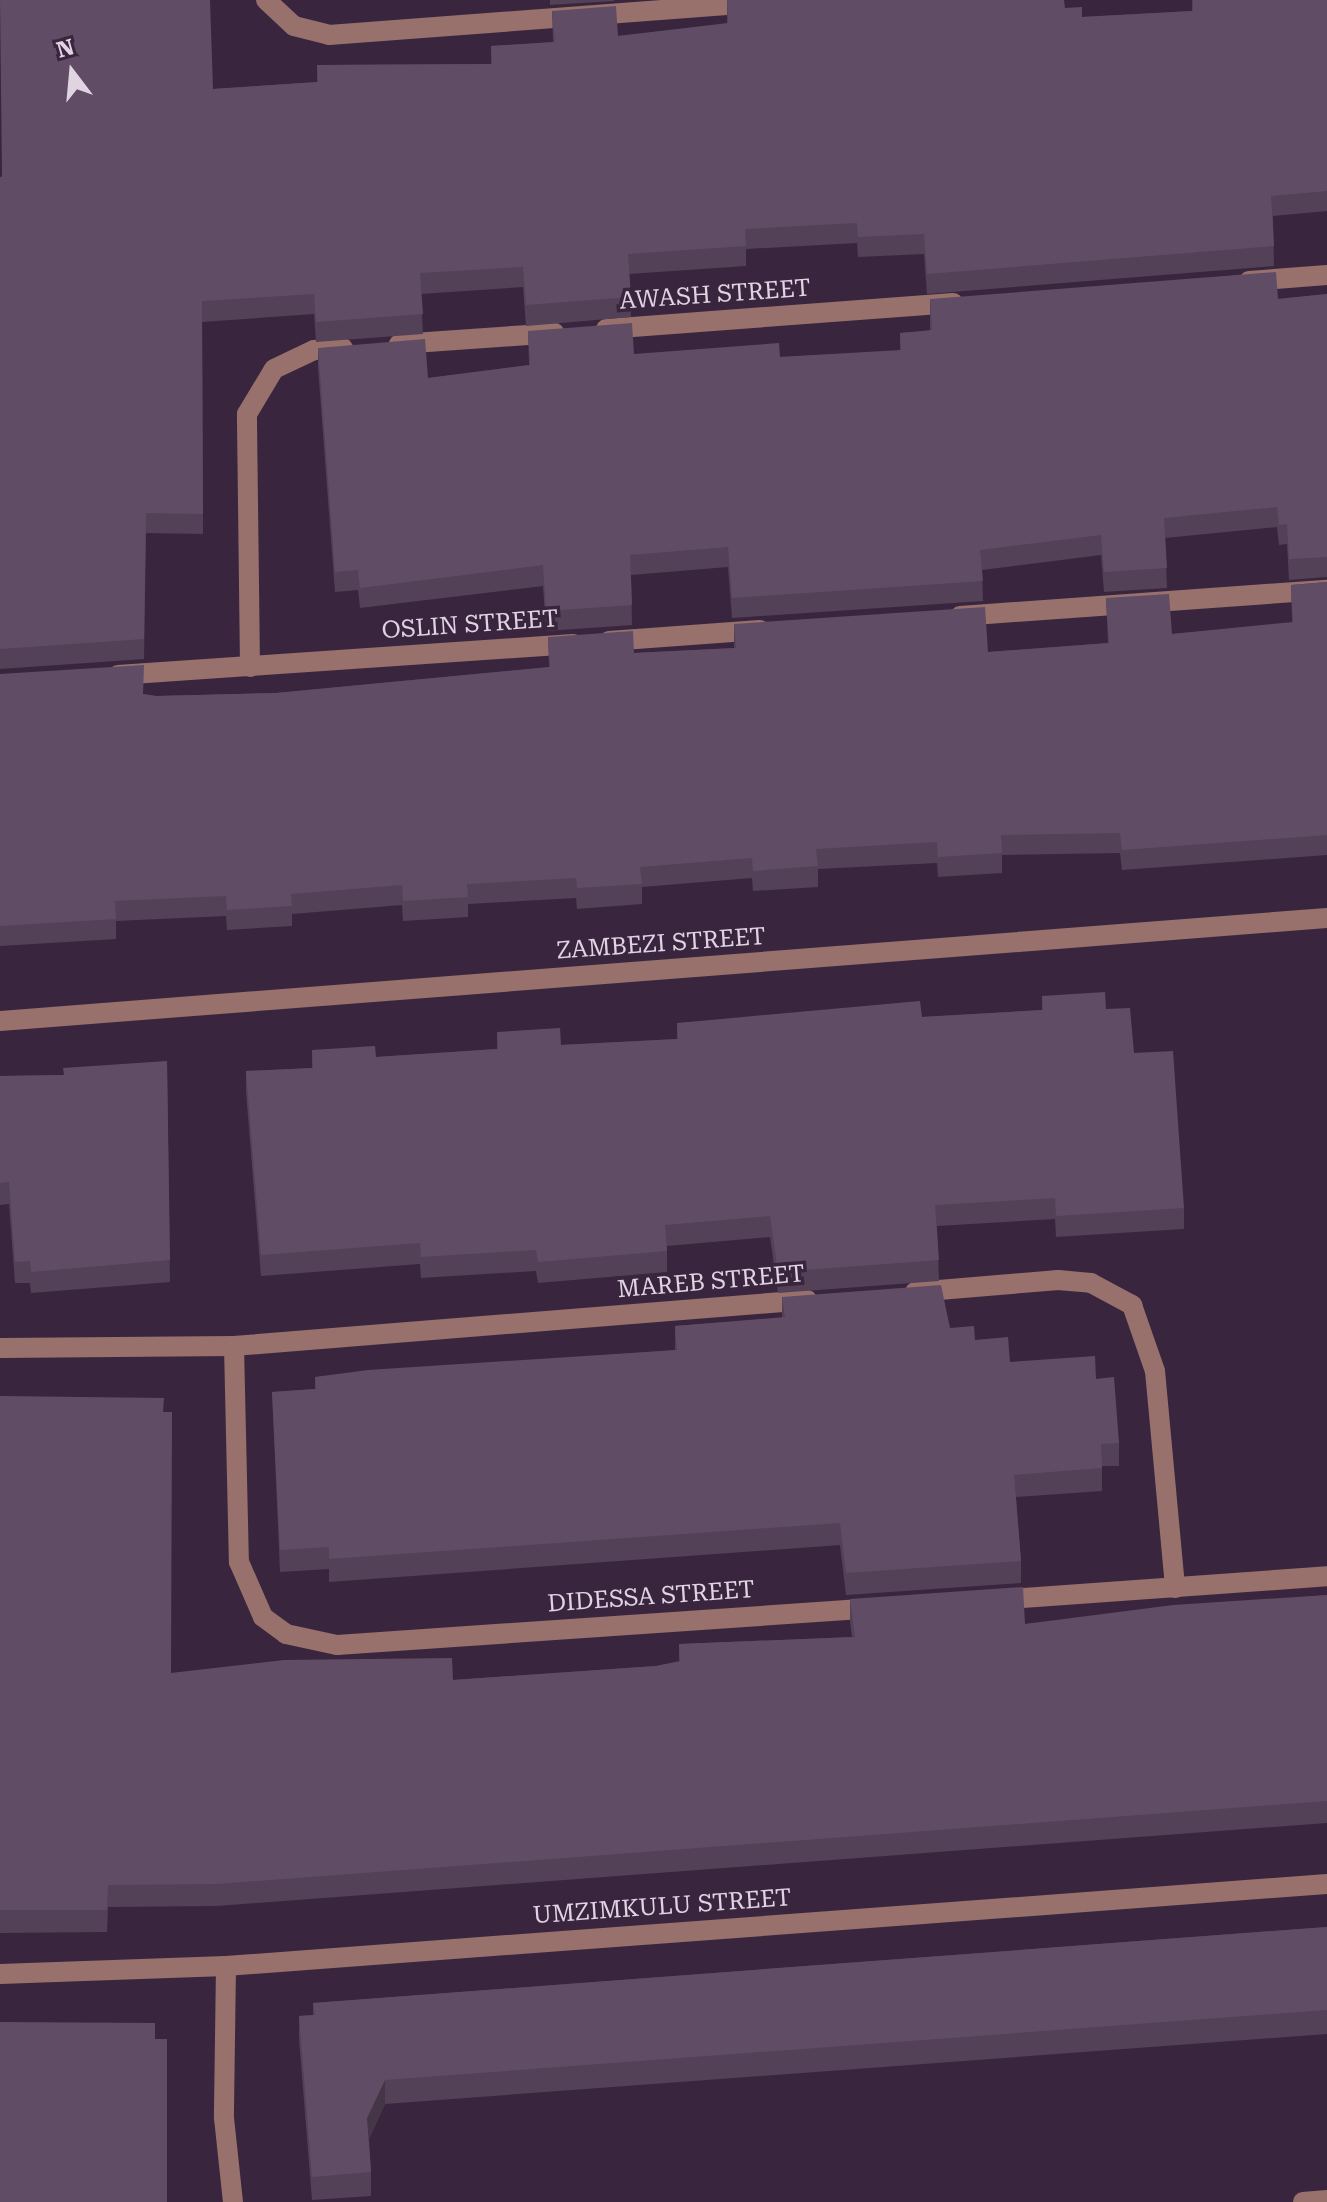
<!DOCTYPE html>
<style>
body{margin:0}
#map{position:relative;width:1327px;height:2202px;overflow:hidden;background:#39263e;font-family:"Roboto Serif",serif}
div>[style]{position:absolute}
.minor>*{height:20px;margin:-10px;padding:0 10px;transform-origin:10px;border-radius:10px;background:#98716c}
.wall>*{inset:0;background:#534158}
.shaded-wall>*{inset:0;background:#443547}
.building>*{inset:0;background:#614c66}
span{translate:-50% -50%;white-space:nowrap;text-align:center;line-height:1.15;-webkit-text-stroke:7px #39263e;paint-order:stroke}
.street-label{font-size:24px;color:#e0d4e3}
.north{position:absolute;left:32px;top:32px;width:80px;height:80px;-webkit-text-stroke:6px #39263e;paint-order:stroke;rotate:344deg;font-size:22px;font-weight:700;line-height:32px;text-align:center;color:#e0d4e3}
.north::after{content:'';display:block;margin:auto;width:28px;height:36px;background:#e0d4e3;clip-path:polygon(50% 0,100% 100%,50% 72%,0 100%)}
</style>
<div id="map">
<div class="minor">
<div style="left:266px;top:0;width:38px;rotate:43deg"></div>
<div style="left:294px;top:26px;width:36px;rotate:14deg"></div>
<div style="left:329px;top:35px;width:469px;rotate:-4.3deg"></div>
<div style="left:1249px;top:281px;width:78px;rotate:-4.4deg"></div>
<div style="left:606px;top:329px;width:348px;rotate:-4.3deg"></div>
<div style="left:399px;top:344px;width:156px;rotate:-4deg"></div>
<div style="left:960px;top:616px;width:368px;rotate:-4.1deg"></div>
<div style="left:609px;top:641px;width:151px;rotate:-4.2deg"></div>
<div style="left:250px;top:667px;width:253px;rotate:-90.7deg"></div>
<div style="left:247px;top:414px;width:52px;rotate:-59deg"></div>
<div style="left:274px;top:369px;width:44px;rotate:-25.4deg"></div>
<div style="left:314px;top:350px;width:29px;rotate:-4deg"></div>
<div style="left:118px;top:675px;width:456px;rotate:-3.9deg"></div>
<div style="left:0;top:1021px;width:1331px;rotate:-4.44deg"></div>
<div style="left:915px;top:1292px;width:144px;rotate:-4.8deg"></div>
<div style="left:1058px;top:1280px;width:33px;rotate:5deg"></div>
<div style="left:1091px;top:1283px;width:47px;rotate:28.2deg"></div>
<div style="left:1132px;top:1305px;width:70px;rotate:70.8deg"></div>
<div style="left:1155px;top:1371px;width:218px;rotate:84.7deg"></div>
<div style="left:234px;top:1346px;width:216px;rotate:88.7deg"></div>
<div style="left:239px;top:1562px;width:60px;rotate:66.4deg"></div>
<div style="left:263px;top:1617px;width:29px;rotate:36deg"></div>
<div style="left:286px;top:1634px;width:52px;rotate:12.2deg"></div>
<div style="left:337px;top:1645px;width:540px;rotate:-3.93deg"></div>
<div style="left:0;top:1348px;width:234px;rotate:-0.5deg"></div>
<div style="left:234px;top:1346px;width:575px;rotate:-4.59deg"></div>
<div style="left:996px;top:1600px;width:332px;rotate:-4.1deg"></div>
<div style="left:226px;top:1966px;width:152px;rotate:90.8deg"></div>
<div style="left:224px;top:2118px;width:84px;rotate:83.9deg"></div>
<div style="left:0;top:1974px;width:226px;rotate:-2deg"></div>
<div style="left:226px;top:1966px;width:1104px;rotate:-4.26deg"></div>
<div style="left:1303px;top:2202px;width:24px;rotate:-5deg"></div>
</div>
<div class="wall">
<div style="clip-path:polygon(550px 0,614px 0,614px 1px,550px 5px)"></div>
<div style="clip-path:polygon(727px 0,1065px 8px,1082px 17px,1192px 11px,1192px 0,1327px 0,1327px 211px,1273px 216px,1274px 266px,927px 294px,924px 254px,858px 257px,857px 243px,746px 249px,746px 266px,629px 274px,631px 317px,526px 326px,523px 287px,421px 294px,423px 334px,316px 342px,314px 314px,202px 322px,203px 534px,146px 533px,144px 659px,0 669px,0 177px,213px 89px,317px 82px,317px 65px,491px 64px,491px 46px,553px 42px,552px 11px,618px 36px,727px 24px)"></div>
<div style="clip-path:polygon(1327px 294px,1327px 577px,1289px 580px,1287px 544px,1279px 545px,1277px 527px,1165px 538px,1167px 588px,1104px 592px,1101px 555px,982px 570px,983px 601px,732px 618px,728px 567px,631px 575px,632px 625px,546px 631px,543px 586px,360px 608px,358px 590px,335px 592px,318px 368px,318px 348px,428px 378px,529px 365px,528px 331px,634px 354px,780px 357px,900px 351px,900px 333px,930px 331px,930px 299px,1278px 299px)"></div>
<div style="clip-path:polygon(1327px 582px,1327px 855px,1122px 870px,1120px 853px,1002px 855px,1002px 873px,938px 877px,937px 863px,818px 869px,818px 887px,753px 891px,752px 878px,642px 887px,642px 904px,577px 909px,576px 898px,468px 904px,468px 917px,403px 921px,402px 905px,292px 914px,292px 926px,227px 930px,226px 916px,116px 921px,116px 939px,0 946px,0 674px,156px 696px,276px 693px,549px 667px,548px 637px,634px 653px,734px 648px,734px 624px,988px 652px,1108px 643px,1106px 598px,1172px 634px,1292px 623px,1291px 585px)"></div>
<div style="clip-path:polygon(1042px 996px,1106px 1009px,1134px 1053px,1184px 1208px,1184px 1229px,1056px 1237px,1055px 1219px,937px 1226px,939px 1281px,778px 1293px,770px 1237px,667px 1246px,667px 1272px,538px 1283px,536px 1271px,421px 1278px,420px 1264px,261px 1276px,246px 1092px,246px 1071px,312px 1068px,312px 1050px,376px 1057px,497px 1049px,497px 1032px,561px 1045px,677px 1039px,677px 1023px,922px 1017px,1042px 1010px)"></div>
<div style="clip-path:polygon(167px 1061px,170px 1282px,31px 1293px,30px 1283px,15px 1283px,9px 1204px,0 1205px,0 1076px,63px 1075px)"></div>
<div style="clip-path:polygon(782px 1297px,950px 1328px,975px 1340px,1010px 1362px,1096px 1379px,1119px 1443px,1119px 1466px,1102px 1466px,1102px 1491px,1016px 1497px,1021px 1561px,1021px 1583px,846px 1595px,840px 1545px,329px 1582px,329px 1569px,280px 1572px,272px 1392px,315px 1389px,315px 1377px,675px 1350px,675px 1326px,782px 1318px)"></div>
<div style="clip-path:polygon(0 1396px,164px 1412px,171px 1673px,453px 1680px,656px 1666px,679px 1662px,679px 1644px,852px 1637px,850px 1621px,850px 1599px,1025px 1624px,1327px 1595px,1327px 1823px,216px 1906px,108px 1907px,107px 1932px,0 1933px)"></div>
<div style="clip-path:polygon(1327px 1927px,1327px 2034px,385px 2104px,369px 2139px,371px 2172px,371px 2196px,312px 2200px,299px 2039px,299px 2016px,313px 2015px,313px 2003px)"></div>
</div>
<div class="shaded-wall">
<div style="clip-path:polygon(385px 2080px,385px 2104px,367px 2142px,367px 2118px)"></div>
</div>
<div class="building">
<div style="clip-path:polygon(0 0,210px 0,213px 89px,318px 82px,317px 65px,492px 64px,491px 46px,555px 42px,552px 11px,616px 6px,618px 36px,728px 23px,727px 0,1064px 0,1065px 8px,1082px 7px,1082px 17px,1193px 11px,1193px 0,1327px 0,1327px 191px,1271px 196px,1274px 246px,927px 274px,924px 234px,858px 237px,857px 223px,745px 229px,746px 246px,628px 254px,631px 297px,526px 305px,523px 267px,420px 273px,423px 314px,316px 322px,314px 294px,202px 301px,203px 514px,146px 513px,144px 639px,0 649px,0 177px,2px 177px)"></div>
<div style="clip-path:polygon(1276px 272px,1278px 299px,1327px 294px,1327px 557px,1289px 559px,1287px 524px,1279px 525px,1277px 507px,1164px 518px,1167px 568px,1104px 572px,1101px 535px,980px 550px,983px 581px,732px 598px,728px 547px,630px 555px,632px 605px,546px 611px,543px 565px,360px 588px,358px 570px,335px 572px,318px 348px,425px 339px,428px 378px,530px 365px,528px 331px,632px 323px,634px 354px,779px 343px,780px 357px,901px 350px,900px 333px,932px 330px,930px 299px)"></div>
<div style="clip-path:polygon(1327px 582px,1327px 835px,1122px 850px,1120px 833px,1001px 835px,1002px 853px,938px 857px,937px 842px,816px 849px,818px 866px,753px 871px,752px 858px,640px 867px,642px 884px,577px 888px,576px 878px,467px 884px,468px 897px,403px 901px,402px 885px,291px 894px,292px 906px,227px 910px,226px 896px,115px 901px,116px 919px,0 926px,0 674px,144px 665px,143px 694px,156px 696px,276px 693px,550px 667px,548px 637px,633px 631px,634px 653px,736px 648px,734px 624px,985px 607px,988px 652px,1109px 643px,1106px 598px,1169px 594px,1172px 634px,1293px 622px,1291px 585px)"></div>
<div style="clip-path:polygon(1105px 992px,1106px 1009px,1130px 1008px,1134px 1053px,1173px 1051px,1184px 1208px,1056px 1216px,1055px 1198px,935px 1205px,939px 1260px,778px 1272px,770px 1216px,665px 1225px,667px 1251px,538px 1262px,536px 1250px,421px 1257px,420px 1243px,261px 1255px,246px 1071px,313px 1068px,312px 1050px,375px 1046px,376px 1057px,498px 1049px,497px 1032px,560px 1028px,561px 1045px,678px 1039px,677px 1023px,920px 1001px,922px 1017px,1043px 1010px,1042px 996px)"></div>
<div style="clip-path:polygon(167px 1061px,170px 1260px,31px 1272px,30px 1261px,15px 1262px,9px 1182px,0 1183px,0 1076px,64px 1075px,63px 1068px)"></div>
<div style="clip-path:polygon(941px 1285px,950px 1328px,974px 1326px,975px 1340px,1008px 1337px,1010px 1362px,1095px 1356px,1096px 1379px,1114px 1377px,1119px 1443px,1101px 1444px,1102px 1468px,1014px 1475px,1021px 1561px,846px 1573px,840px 1523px,329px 1559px,329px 1547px,280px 1550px,272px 1392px,316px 1389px,315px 1377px,368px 1370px,677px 1350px,675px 1326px,785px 1317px,782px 1297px)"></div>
<div style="clip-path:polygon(0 1396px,164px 1398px,163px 1412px,172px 1412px,171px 1673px,284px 1660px,452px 1658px,453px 1680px,656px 1666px,680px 1661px,679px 1644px,855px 1637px,850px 1599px,1023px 1587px,1025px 1624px,1173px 1605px,1327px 1595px,1327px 1801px,216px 1884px,108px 1885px,107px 1910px,0 1910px)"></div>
<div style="clip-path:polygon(1327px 1927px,1327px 2010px,385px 2080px,367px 2118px,371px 2172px,312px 2177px,299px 2016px,315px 2015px,313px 2003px)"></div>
<div style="clip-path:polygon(0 2022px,155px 2023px,155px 2039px,167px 2039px,167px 2202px,0 2202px)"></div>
</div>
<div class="street-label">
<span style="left:715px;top:295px;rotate:-4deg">AWASH STREET</span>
<span style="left:470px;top:625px;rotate:-4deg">OSLIN STREET</span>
<span style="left:661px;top:944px;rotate:-4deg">ZAMBEZI STREET</span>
<span style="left:711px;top:1282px;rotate:-5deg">MAREB STREET</span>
<span style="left:651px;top:1597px;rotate:-4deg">DIDESSA STREET</span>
<span style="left:662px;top:1907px;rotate:-4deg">UMZIMKULU STREET</span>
</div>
<div class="north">N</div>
</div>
